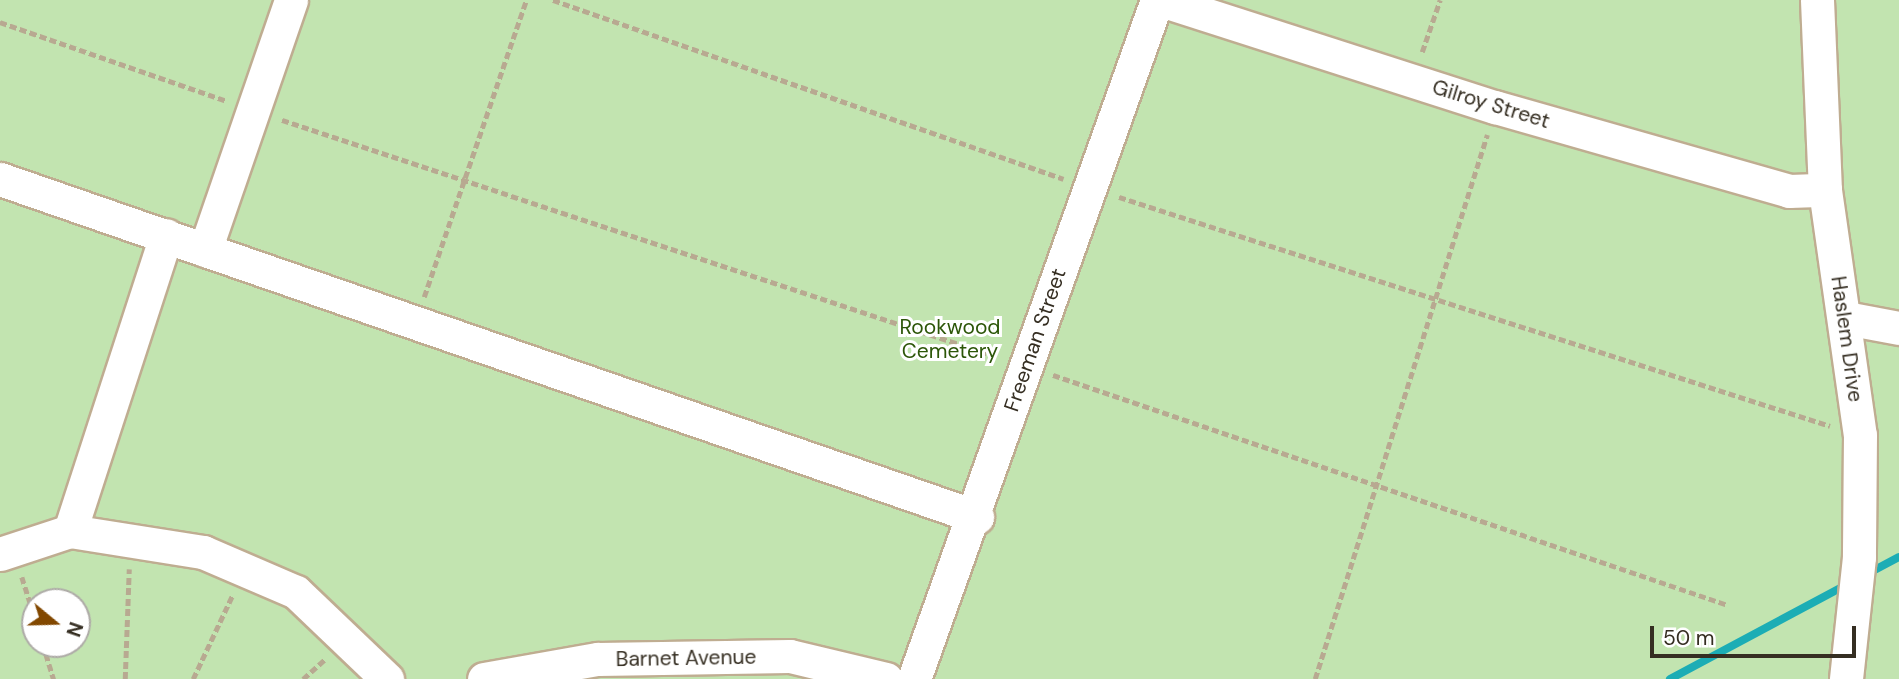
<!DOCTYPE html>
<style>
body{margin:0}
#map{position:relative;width:1899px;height:679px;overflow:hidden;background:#f9e6c8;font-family:"DM Sans",sans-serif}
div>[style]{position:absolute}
.green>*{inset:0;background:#c2e4b0}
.stream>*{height:8px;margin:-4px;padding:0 4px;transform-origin:4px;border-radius:4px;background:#1cadb5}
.path>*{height:4.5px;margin-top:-2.25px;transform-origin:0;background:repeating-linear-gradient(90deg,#b8a991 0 7px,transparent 0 10.5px)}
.roads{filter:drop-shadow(2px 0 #bfad91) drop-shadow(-2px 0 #bfad91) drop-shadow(0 2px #bfad91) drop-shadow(0 -2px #bfad91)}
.minor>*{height:33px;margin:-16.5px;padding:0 16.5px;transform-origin:16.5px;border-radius:16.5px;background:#fff}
span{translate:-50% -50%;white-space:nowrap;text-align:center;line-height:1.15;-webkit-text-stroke:6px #fff;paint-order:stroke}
.street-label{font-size:21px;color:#352e22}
.park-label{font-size:21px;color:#2c5608}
.north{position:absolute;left:21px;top:588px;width:70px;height:70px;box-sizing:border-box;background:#fff;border:2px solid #aeaba7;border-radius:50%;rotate:109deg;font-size:19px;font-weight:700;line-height:28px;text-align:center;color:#352e22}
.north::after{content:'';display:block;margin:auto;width:24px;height:32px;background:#824800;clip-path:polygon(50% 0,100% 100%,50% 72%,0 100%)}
.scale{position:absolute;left:1650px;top:626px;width:206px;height:32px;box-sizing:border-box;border:4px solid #352e22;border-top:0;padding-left:9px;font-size:21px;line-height:24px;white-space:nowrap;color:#352e22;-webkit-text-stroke:5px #fff;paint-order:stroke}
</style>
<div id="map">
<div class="green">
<div style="clip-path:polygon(evenodd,0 0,1899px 0,1899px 679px,0 679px,0 0,35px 602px,77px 602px,77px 644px,35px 644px,35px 602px)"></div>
</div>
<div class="stream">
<div style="left:1867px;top:574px;width:36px;rotate:-28deg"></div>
<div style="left:1670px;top:679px;width:200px;rotate:-28.1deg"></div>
</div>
<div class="path">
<div style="left:553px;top:0;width:541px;rotate:19.31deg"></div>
<div style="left:0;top:22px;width:240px;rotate:19.2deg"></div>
<div style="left:1422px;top:52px;width:55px;rotate:-70.9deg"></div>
<div style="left:282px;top:120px;width:754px;rotate:18.31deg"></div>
<div style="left:1119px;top:197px;width:747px;rotate:17.85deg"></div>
<div style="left:424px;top:297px;width:314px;rotate:-71deg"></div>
<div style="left:1053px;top:375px;width:713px;rotate:18.82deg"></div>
<div style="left:22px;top:577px;width:43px;rotate:72.4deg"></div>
<div style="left:43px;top:644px;width:37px;rotate:73deg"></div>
<div style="left:125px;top:679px;width:110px;rotate:-87.9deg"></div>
<div style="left:193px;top:679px;width:92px;rotate:-64.8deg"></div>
<div style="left:303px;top:679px;width:30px;rotate:-42deg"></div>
<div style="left:1315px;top:679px;width:571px;rotate:-72.45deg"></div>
</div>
<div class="roads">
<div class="minor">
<div style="left:1161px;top:0;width:351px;rotate:17.8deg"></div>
<div style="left:1495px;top:107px;width:306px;rotate:15.9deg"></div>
<div style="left:1789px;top:191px;width:36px;rotate:-2deg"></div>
<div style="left:1817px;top:0;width:190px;rotate:87.6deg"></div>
<div style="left:1825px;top:190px;width:247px;rotate:81.9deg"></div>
<div style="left:1860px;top:435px;width:122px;rotate:90.5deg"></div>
<div style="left:1859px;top:557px;width:123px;rotate:96.1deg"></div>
<div style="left:0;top:179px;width:1034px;rotate:19.08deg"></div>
<div style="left:205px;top:250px;width:264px;rotate:-71deg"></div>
<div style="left:1846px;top:318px;width:54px;rotate:10.7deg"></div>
<div style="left:70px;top:531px;width:311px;rotate:-72deg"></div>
<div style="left:0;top:554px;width:74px;rotate:-18.2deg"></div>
<div style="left:70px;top:531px;width:135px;rotate:9deg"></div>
<div style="left:203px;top:552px;width:101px;rotate:23.3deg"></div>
<div style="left:296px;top:592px;width:126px;rotate:43.7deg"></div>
<div style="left:484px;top:679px;width:116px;rotate:-10deg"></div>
<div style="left:598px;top:659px;width:192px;rotate:-0.9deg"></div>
<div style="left:790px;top:656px;width:99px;rotate:13.5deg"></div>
<div style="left:914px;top:679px;width:721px;rotate:-70.31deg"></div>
</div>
</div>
<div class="street-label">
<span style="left:1491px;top:104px;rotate:17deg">Gilroy Street</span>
<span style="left:1847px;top:339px;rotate:82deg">Haslem Drive</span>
<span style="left:1035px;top:340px;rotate:-71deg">Freeman Street</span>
<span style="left:686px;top:658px;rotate:-1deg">Barnet Avenue</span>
</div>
<div class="park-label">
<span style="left:950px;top:339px">Rookwood<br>Cemetery</span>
</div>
<div class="north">N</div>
<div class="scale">50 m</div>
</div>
